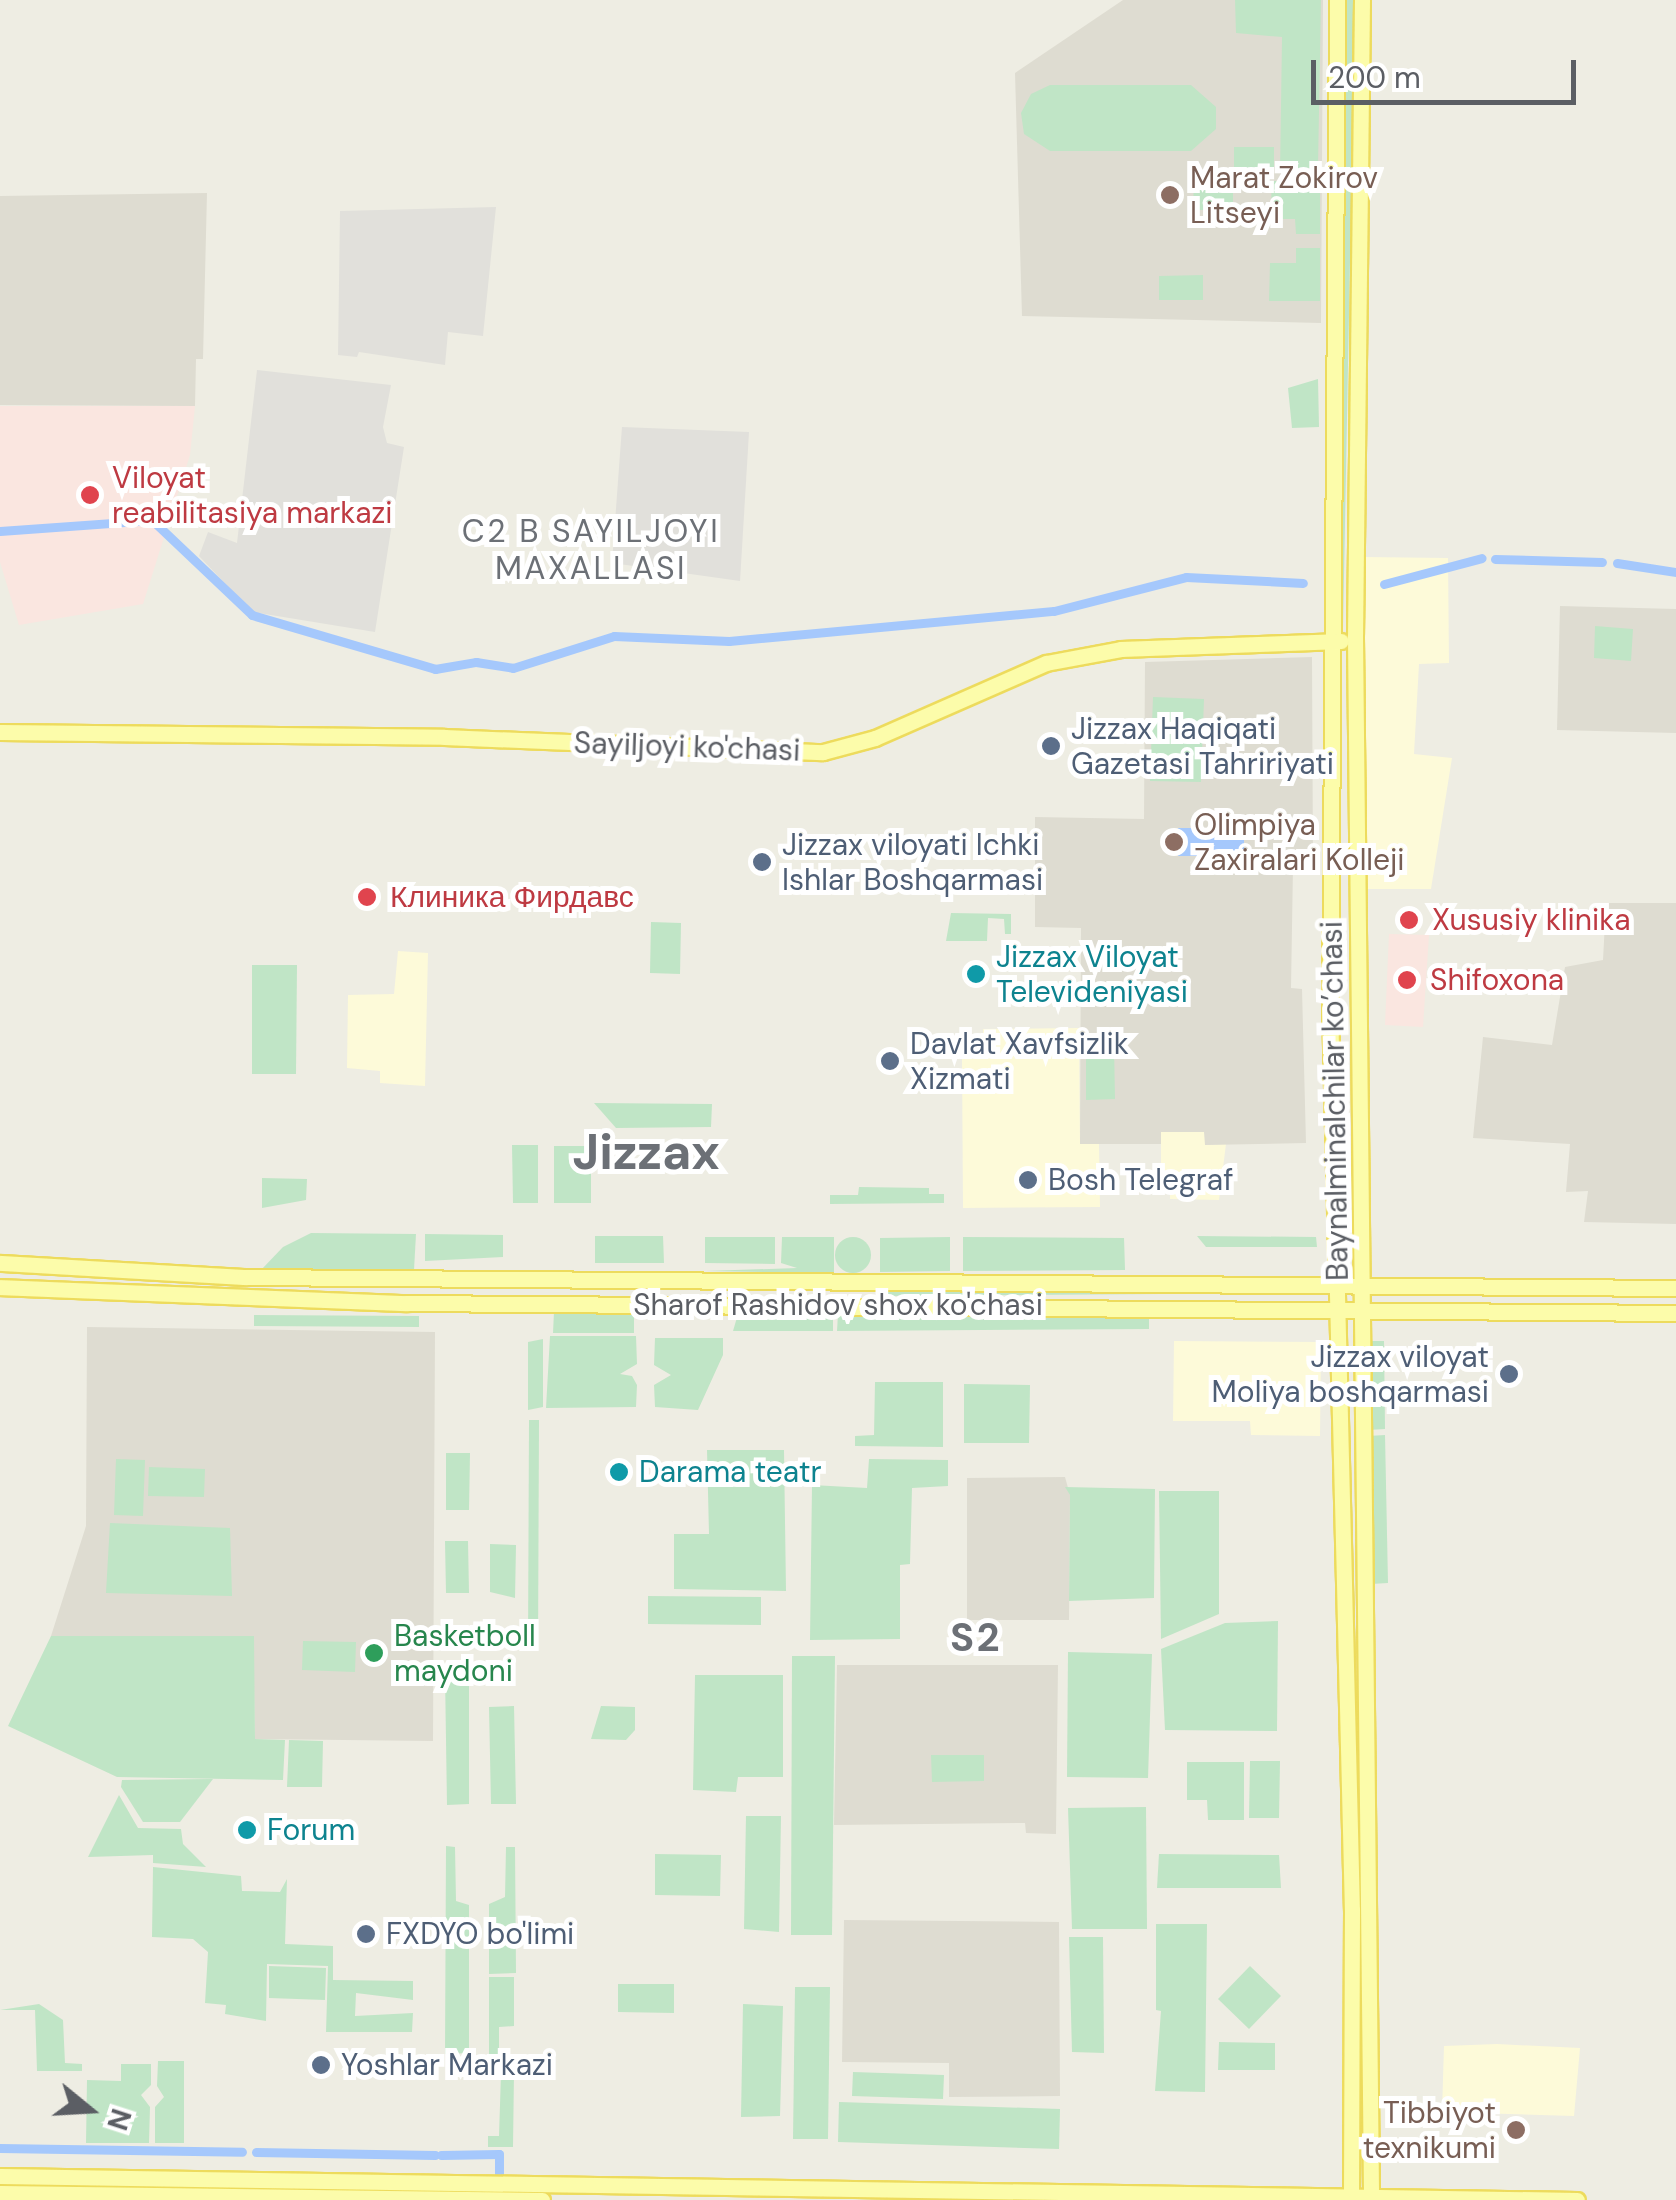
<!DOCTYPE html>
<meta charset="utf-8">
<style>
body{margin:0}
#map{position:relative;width:1676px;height:2200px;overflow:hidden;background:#eeede3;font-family:"DM Sans",sans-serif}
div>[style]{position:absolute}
.commercial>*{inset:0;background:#fdfad9}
.industrial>*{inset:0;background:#e1e0db}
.education>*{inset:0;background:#dedcd1}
.medical>*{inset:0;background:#fae6e0}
.green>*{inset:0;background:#c0e5c6}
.round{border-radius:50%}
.water>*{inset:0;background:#a5c8fc}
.canal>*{height:9px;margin:-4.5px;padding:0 4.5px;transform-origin:4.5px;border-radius:4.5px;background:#a5c8fc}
.roads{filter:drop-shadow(2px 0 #eddb5d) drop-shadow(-2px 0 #eddb5d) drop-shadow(0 2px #eddb5d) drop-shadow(0 -2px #eddb5d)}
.major>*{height:15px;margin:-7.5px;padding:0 7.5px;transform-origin:7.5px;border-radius:7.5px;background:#fcfcaa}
.dots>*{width:28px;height:28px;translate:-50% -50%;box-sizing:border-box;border:5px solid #fff;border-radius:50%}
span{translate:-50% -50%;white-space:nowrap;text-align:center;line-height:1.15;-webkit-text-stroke:10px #fff;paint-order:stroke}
.education-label{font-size:30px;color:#785e54}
.left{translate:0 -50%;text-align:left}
.right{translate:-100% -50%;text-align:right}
.health-label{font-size:30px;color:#be3a42}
.service-label{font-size:30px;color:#4e5e75}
.street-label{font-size:30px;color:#5b5e64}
.culture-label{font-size:30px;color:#0d838f}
.leisure-label{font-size:30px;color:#27864d}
.neighbourhood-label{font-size:32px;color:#6c7076;letter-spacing:2.5px}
.district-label{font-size:40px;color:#6c7076;font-weight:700;letter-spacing:2.5px}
.town-label{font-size:50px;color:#6c7076;font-weight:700}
.north{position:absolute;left:40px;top:2060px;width:100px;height:100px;-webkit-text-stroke:8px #fff;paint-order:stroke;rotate:108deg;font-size:28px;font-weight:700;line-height:40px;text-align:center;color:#5b5e64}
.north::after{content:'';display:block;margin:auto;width:35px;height:45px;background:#5b5e64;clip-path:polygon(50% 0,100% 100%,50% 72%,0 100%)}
.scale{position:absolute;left:1311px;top:60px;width:265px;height:45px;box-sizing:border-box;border:5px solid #5b5e64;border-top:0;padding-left:12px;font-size:30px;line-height:35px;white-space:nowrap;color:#5b5e64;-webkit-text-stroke:8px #fff;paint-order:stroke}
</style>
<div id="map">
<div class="commercial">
<div style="clip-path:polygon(1364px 557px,1448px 558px,1449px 663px,1419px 664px,1414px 754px,1452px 758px,1431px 889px,1361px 889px)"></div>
<div style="clip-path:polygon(398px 951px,428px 953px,425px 1086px,380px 1083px,380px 1071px,347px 1068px,348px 995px,394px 994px)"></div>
<div style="clip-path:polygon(1079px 1028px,1080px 1144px,1099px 1144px,1100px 1207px,963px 1208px,962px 1059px,983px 1058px,983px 1029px)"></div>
<div style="clip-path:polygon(1161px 1132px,1205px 1132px,1205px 1145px,1226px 1144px,1219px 1200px,1170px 1199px,1170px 1182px,1161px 1181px)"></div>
<div style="clip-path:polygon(1174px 1341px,1321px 1342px,1320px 1436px,1251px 1435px,1250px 1421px,1173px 1421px)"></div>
<div style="clip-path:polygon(1497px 2044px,1580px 2048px,1574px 2116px,1442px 2112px,1444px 2046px)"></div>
</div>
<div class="industrial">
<div style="clip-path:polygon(496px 207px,483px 336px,448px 332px,445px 365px,359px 352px,357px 357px,338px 355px,340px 211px)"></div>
<div style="clip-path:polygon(257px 370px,391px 385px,383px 427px,387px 443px,404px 447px,375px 632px,252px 612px,199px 556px,208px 532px,237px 543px)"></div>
<div style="clip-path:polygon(622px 427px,749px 432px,740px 581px,612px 563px)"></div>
</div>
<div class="education">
<div style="clip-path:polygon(1123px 0,1323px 0,1321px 323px,1022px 316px,1015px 73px)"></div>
<div style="clip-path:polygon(207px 193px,203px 359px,196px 359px,195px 406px,0 405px,0 196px)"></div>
<div style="clip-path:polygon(1560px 606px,1676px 609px,1676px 733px,1557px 730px)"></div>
<div style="clip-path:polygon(1312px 657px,1313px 865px,1293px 866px,1291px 988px,1302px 989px,1306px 1143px,1205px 1145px,1204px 1132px,1161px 1132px,1161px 1144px,1080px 1144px,1081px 928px,1035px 927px,1035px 817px,1144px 819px,1145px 662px)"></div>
<div style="clip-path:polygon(1606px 903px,1676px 903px,1676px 1224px,1584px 1222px,1588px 1191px,1566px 1192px,1570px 1144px,1473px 1138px,1483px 1037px,1552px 1045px,1565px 967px,1603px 960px)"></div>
<div style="clip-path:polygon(87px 1327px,435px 1332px,433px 1741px,255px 1739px,253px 1637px,51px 1636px,86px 1526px)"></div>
<div style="clip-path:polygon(1065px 1477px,1070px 1495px,1069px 1620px,967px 1620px,967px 1478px)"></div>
<div style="clip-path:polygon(837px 1665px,1058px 1665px,1056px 1834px,1026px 1833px,1025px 1823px,834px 1825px)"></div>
<div style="clip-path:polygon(844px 1920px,1059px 1922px,1060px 2096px,949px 2097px,949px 2063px,842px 2062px)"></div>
</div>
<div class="medical">
<div style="clip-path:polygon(0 406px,195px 406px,190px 455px,143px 604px,19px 625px,0 562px)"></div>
<div style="clip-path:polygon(1389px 934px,1429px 935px,1423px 1027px,1385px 1025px)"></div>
</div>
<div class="green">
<div style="clip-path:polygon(1235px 0,1321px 0,1318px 167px,1280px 173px,1282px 37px,1236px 33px)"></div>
<div style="clip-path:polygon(1345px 0,1355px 0,1343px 628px,1339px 624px)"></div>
<div style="clip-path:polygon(1050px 85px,1191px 85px,1216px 107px,1216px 129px,1191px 151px,1050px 151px,1024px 134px,1021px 113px,1031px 94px)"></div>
<div style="clip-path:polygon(1234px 147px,1274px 147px,1274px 174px,1234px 174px)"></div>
<div style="clip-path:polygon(1194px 179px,1233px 180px,1233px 210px,1193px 210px)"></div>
<div style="clip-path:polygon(1271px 181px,1320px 181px,1320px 234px,1296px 234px,1295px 219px,1272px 219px)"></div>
<div style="clip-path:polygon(1296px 248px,1320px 248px,1320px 301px,1269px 301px,1270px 263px,1296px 263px)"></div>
<div style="clip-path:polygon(1203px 275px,1203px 300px,1159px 300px,1159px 276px)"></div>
<div style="clip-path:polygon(1318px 379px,1319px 427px,1292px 428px,1288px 388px)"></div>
<div style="clip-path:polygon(1595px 626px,1633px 629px,1631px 661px,1594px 658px)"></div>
<div style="clip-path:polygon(1153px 697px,1204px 699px,1201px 782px,1150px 781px)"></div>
<div style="clip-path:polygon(951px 913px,1011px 914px,1011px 934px,1005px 934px,1004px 919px,988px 918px,987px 941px,946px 941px)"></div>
<div style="clip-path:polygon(651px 922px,681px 923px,680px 974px,650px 973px)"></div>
<div style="clip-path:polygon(252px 965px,297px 965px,296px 1074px,252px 1074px)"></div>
<div style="clip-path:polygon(1086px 1046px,1114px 1046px,1115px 1099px,1086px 1100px)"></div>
<div style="clip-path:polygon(594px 1103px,712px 1104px,711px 1127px,616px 1128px)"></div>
<div style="clip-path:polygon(512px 1145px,538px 1145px,538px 1203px,513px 1203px)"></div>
<div style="clip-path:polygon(554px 1146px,591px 1146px,591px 1203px,554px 1203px)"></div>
<div style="clip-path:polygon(262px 1178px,307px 1179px,306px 1200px,262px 1208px)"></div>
<div style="clip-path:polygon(859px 1187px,929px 1188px,929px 1194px,944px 1194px,944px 1203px,830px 1204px,830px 1195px,858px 1195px)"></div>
<div style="clip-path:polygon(311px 1233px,416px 1234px,414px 1270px,261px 1270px,283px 1247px)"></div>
<div style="clip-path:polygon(425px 1234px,503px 1235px,503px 1257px,425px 1261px)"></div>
<div style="clip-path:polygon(595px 1236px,663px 1236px,664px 1263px,595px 1263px)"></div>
<div style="clip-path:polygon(1197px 1236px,1316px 1237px,1317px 1247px,1206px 1247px)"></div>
<div style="clip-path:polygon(705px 1237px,775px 1237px,775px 1264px,705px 1263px)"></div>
<div style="clip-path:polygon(782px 1237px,834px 1237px,834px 1273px,706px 1271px,797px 1268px,781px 1263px)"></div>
<div style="clip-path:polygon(950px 1237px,950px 1271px,880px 1272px,880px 1238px)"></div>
<div style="clip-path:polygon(963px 1237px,1124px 1238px,1125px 1270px,963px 1271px)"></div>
<div class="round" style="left:835px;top:1237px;width:36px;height:36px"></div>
<div style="clip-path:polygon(885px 1289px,1304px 1290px,1305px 1293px,885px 1296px)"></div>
<div style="clip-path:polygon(554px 1312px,634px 1313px,634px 1333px,553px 1333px)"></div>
<div style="clip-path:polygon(738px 1314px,833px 1314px,833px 1331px,733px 1331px)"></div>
<div style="clip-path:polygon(838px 1314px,1149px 1317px,1149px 1329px,837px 1331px)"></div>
<div style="clip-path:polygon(254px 1315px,419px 1316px,419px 1327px,254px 1326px)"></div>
<div style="clip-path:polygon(550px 1336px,636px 1336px,637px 1364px,620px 1374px,632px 1376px,637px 1385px,636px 1407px,546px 1408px)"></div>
<div style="clip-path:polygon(655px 1338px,723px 1338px,723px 1355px,698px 1410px,655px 1407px,654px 1385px,671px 1375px,654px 1365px)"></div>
<div style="clip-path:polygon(543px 1339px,543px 1407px,528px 1410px,528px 1342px)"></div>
<div style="clip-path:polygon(1367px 1341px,1384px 1341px,1385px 1429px,1368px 1430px)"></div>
<div style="clip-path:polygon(875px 1382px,943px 1382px,943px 1447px,855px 1446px,855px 1436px,874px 1435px)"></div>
<div style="clip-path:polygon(964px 1384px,1030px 1385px,1029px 1443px,964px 1443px)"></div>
<div style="clip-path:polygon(529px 1420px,539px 1420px,538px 1650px,528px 1651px)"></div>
<div style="clip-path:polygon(1385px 1435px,1388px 1583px,1371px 1584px,1368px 1436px)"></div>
<div style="clip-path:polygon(707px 1450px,784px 1450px,786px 1591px,674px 1589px,674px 1534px,709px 1534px)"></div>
<div style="clip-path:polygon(446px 1453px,470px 1453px,469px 1510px,446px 1510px)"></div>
<div style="clip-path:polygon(116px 1459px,145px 1460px,143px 1516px,114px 1515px)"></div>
<div style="clip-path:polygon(869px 1459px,948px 1460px,948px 1486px,912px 1488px,910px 1564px,900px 1565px,900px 1639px,810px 1640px,812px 1485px,867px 1488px)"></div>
<div style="clip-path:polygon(149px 1467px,205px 1469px,204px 1497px,148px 1496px)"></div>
<div style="clip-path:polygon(1065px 1487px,1155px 1489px,1154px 1598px,1069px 1601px,1070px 1495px)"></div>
<div style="clip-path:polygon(1159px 1491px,1219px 1491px,1219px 1614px,1161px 1639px)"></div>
<div style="clip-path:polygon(110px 1523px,230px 1528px,232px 1596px,106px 1593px)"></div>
<div style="clip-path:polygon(445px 1541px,468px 1541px,469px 1593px,446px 1593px)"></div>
<div style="clip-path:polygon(490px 1544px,516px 1545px,515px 1598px,490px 1592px)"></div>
<div style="clip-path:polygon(648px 1596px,761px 1597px,761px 1625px,648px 1624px)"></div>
<div style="clip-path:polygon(1278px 1621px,1277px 1731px,1165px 1730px,1161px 1649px,1225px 1623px)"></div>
<div style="clip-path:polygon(51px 1636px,254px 1636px,255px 1739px,285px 1740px,283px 1780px,117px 1777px,8px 1726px)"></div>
<div style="clip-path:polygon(303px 1641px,356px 1642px,355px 1672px,302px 1670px)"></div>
<div style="clip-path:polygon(1068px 1652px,1152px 1654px,1148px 1778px,1067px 1777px)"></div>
<div style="clip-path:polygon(792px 1656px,835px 1656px,832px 1935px,791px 1935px)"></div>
<div style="clip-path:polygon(469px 1672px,469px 1804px,447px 1805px,445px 1674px)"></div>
<div style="clip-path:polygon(695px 1675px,783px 1675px,783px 1777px,738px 1777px,736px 1792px,693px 1790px)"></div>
<div style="clip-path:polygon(514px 1706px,516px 1804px,491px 1804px,489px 1707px)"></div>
<div style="clip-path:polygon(601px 1706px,635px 1707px,635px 1730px,626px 1740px,591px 1739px)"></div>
<div style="clip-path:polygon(289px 1740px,323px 1741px,322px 1787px,287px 1787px)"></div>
<div style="clip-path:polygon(931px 1755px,984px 1755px,984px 1781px,932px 1782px)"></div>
<div style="clip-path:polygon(1250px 1761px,1280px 1761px,1279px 1818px,1249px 1818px)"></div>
<div style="clip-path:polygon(1187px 1762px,1244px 1762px,1244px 1820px,1208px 1820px,1207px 1800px,1187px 1800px)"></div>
<div style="clip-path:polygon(213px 1779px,180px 1822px,143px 1822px,121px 1787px,122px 1780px)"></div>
<div style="clip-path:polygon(119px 1795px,138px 1828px,181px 1829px,183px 1844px,206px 1867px,153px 1863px,153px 1855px,88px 1857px)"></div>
<div style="clip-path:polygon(1146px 1807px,1147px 1929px,1072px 1929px,1068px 1808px)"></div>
<div style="clip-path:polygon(746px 1816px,781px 1816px,779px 1932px,744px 1929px)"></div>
<div style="clip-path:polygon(446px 1846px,455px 1847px,456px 1901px,469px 1905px,469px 2053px,445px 2054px)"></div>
<div style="clip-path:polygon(506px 1847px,515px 1847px,516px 1973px,489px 1974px,489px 1904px,505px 1897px)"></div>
<div style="clip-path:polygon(655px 1854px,721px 1855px,720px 1896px,655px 1895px)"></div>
<div style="clip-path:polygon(1159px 1854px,1279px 1855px,1281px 1888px,1157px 1888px)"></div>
<div style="clip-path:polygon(153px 1867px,241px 1876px,242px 1891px,280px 1892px,287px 1879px,285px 1944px,333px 1946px,333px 1980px,413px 1981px,413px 2000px,356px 1993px,355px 2016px,413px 2013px,412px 2032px,326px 2032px,328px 1966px,267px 1964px,266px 2021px,225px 2014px,226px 2005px,205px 2003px,208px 1952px,193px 1939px,152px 1937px)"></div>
<div style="clip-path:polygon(1156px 1924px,1207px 1924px,1205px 2092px,1155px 2091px,1161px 2011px,1156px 2010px)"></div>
<div style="clip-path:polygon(1069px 1937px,1103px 1937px,1104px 2053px,1072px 2052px)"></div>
<div style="clip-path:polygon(269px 1966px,326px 1968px,325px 2000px,269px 1998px)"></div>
<div style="clip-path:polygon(1250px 1966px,1281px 1996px,1249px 2029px,1218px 1999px)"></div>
<div style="clip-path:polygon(489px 1977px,514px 1977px,514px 2026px,499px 2027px,499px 2055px,489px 2055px)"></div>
<div style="clip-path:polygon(618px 1984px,674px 1984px,674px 2013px,618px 2012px)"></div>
<div style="clip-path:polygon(795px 1987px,830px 1987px,828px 2139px,793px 2139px)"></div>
<div style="clip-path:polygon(39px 2004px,63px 2020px,65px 2063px,82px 2064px,82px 2071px,37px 2071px,35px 2010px,0 2010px)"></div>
<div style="clip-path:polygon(743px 2004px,783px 2006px,780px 2116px,741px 2117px)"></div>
<div style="clip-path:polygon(1219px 2042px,1275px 2043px,1275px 2070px,1218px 2070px)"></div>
<div style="clip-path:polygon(158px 2061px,184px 2061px,184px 2143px,155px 2143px,155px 2107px,164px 2097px,157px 2086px)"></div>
<div style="clip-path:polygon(121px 2064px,151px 2064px,151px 2085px,141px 2095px,150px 2107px,149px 2143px,86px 2143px,87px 2080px,121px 2081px)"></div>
<div style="clip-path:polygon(853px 2072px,944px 2075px,943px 2099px,852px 2096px)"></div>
<div style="clip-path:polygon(501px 2073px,514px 2073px,513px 2147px,488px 2147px,488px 2136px,499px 2136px)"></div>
<div style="clip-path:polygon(839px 2102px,1060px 2109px,1059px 2149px,838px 2142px)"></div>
</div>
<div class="water">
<div style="clip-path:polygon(1178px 828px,1244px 828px,1244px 856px,1178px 856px)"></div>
</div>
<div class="canal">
<div style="left:0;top:531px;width:152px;rotate:-4.1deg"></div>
<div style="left:152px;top:520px;width:138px;rotate:43.5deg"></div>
<div style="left:252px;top:615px;width:191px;rotate:16.4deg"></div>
<div style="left:435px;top:669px;width:42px;rotate:-9.7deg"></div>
<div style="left:476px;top:662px;width:37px;rotate:9deg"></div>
<div style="left:513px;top:668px;width:106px;rotate:-17.6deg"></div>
<div style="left:614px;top:636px;width:115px;rotate:2.5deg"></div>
<div style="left:729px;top:641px;width:326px;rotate:-5.3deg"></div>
<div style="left:1054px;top:611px;width:136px;rotate:-14.4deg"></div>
<div style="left:1186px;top:577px;width:117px;rotate:2.9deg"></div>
<div style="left:1495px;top:559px;width:107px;rotate:1.6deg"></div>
<div style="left:1617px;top:563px;width:60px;rotate:8.7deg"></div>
<div style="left:1384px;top:584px;width:101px;rotate:-14.9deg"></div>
<div style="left:0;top:2148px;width:242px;rotate:0.9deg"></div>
<div style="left:256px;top:2152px;width:179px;rotate:1deg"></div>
<div style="left:441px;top:2155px;width:58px;rotate:-1deg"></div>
<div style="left:499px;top:2154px;width:21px;rotate:90deg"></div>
</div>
<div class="roads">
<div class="major">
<div style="left:1337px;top:0;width:1006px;rotate:90.4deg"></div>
<div style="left:1330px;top:1006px;width:904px;rotate:88.61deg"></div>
<div style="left:1352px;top:1910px;width:290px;rotate:90.2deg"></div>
<div style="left:1362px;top:0;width:638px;rotate:90.63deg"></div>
<div style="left:1355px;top:638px;width:1562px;rotate:89.41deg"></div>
<div style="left:0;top:732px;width:444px;rotate:0.6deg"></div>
<div style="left:444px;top:737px;width:379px;rotate:2.3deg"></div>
<div style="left:823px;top:752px;width:54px;rotate:-15.1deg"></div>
<div style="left:875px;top:738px;width:187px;rotate:-23.7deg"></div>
<div style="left:1046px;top:663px;width:76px;rotate:-10.6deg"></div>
<div style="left:1121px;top:649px;width:220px;rotate:-2.1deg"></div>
<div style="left:0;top:1263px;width:245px;rotate:3.3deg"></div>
<div style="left:245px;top:1277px;width:1431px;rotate:0.44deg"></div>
<div style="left:0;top:1287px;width:406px;rotate:2.3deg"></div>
<div style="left:406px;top:1303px;width:1270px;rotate:0.45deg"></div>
<div style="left:0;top:2176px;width:1577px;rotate:0.87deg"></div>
<div style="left:0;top:2193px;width:542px;rotate:0.74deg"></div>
</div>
</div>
<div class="dots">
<div style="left:1170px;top:195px;background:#8d6e63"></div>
<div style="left:90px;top:495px;background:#e0444e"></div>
<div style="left:1051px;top:746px;background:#5c6f8a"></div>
<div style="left:1174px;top:842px;background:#8d6e63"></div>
<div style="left:762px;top:862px;background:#5c6f8a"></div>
<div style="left:367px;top:897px;background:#e0444e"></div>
<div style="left:1409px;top:920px;background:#e0444e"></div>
<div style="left:976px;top:974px;background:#0f9aa8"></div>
<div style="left:1407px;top:980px;background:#e0444e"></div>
<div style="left:890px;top:1061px;background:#5c6f8a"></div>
<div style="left:1028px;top:1180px;background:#5c6f8a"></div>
<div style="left:1509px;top:1374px;background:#5c6f8a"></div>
<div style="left:619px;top:1472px;background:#0f9aa8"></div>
<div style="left:374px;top:1653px;background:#2e9e5b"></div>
<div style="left:247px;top:1830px;background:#0f9aa8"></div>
<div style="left:366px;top:1934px;background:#5c6f8a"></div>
<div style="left:321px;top:2065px;background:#5c6f8a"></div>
<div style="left:1516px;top:2130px;background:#8d6e63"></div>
</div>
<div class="education-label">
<span class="left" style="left:1190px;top:195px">Marat Zokirov<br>Litseyi</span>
<span class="left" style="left:1194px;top:842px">Olimpiya<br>Zaxiralari Kolleji</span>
<span class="right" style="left:1496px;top:2130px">Tibbiyot<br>texnikumi</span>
</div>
<div class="health-label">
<span class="left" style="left:112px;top:495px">Viloyat<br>reabilitasiya markazi</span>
<span class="left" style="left:390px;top:897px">Клиника Фирдавс</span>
<span class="left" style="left:1432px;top:920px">Xususiy klinika</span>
<span class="left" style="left:1430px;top:980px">Shifoxona</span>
</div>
<div class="service-label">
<span class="left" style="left:1071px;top:746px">Jizzax Haqiqati<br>Gazetasi Tahririyati</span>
<span class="left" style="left:782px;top:862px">Jizzax viloyati Ichki<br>Ishlar Boshqarmasi</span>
<span class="left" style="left:910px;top:1061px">Davlat Xavfsizlik<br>Xizmati</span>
<span class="left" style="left:1048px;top:1180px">Bosh Telegraf</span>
<span class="right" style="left:1489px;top:1374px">Jizzax viloyat<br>Moliya boshqarmasi</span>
<span class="left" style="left:386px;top:1934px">FXDYO bo'limi</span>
<span class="left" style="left:341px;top:2065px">Yoshlar Markazi</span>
</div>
<div class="street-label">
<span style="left:687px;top:747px;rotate:2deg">Sayiljoyi ko'chasi</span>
<span style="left:1335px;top:1101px;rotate:-91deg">Baynalminalchilar ko’chasi</span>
<span style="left:838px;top:1305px">Sharof Rashidov shox ko'chasi</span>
</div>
<div class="culture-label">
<span class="left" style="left:996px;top:974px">Jizzax Viloyat<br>Televideniyasi</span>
<span class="left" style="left:639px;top:1472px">Darama teatr</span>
<span class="left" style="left:267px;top:1830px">Forum</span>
</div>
<div class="leisure-label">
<span class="left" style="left:394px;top:1653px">Basketboll<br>maydoni</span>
</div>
<div class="neighbourhood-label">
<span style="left:591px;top:550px">C2 B SAYILJOYI<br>MAXALLASI</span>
</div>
<div class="district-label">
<span style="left:976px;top:1637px">S2</span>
</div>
<div class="town-label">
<span style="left:646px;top:1153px">Jizzax</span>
</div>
<div class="north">N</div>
<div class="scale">200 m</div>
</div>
